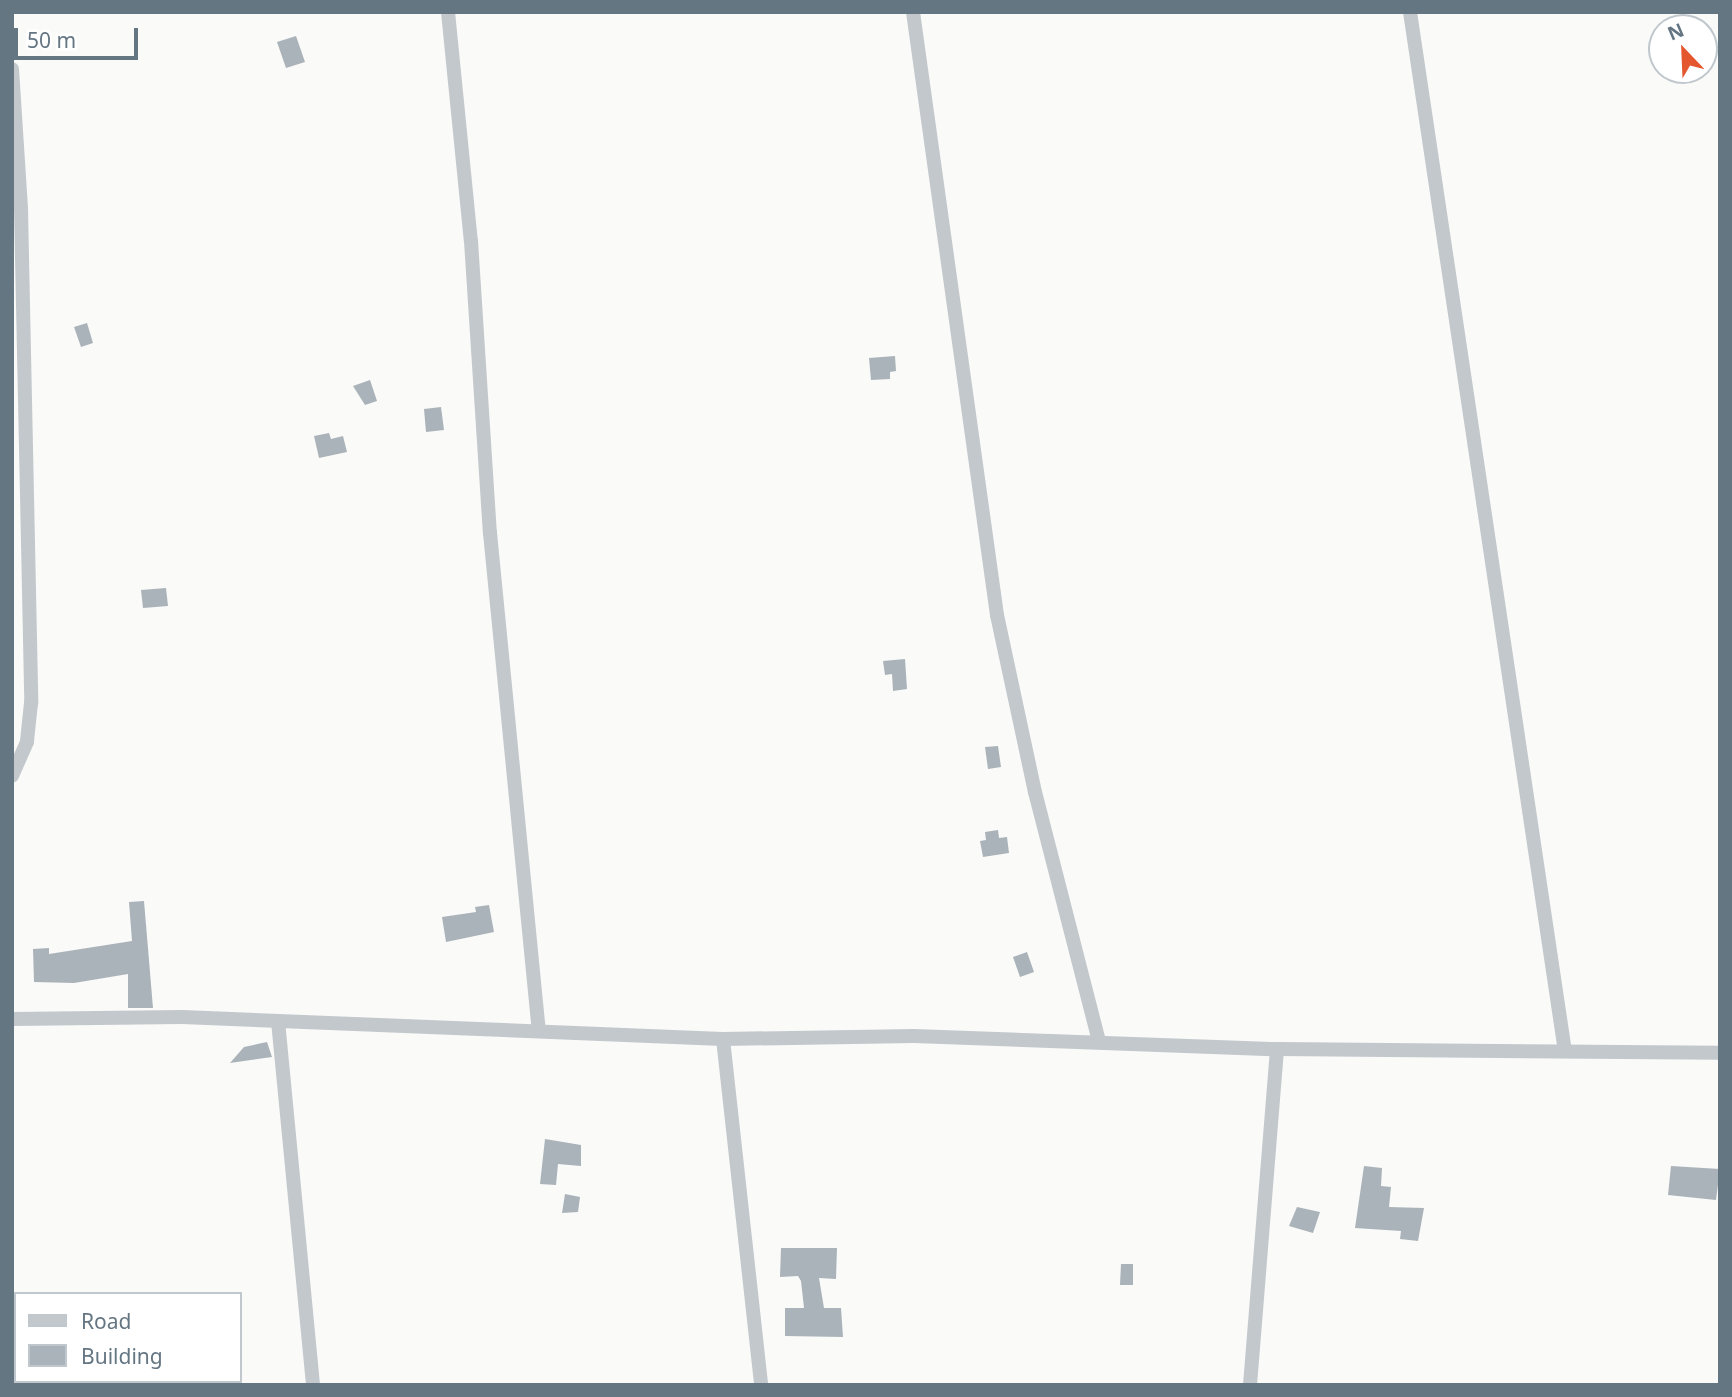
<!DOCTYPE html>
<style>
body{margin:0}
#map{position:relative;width:1732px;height:1397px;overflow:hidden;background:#fafaf8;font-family:"Noto Sans",sans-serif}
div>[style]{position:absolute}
.building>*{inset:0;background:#aab3b9}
.minor>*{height:14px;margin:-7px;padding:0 7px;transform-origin:7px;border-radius:7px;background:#c3c8cc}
span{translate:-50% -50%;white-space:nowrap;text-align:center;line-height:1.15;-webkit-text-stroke:7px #fff;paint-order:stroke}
.frame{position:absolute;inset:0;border:14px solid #657683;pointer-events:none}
.legend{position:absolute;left:14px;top:1292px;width:228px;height:91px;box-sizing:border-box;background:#fff;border:2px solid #c1c8cd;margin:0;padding:9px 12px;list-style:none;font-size:21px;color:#657683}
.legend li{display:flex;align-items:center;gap:14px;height:35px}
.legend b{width:35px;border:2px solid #c1c8cd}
.north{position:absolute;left:1648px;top:14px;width:70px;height:70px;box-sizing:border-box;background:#fff;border:2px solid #c1c8cd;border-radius:50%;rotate:337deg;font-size:19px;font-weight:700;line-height:28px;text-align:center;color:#657683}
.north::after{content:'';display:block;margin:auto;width:24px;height:32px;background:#e4572e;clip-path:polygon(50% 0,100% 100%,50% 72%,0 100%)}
.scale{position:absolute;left:14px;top:28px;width:124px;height:32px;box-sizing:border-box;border:4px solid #657683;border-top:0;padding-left:9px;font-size:21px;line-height:24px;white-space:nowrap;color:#657683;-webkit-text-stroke:5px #fff;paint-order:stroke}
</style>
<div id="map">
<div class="building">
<div style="clip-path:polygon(296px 36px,305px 62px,286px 68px,277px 42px)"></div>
<div style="clip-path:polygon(87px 323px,93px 343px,81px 347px,74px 327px)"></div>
<div style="clip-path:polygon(895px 356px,896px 371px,890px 372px,890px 379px,871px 380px,869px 358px)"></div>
<div style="clip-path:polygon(370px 380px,377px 401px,365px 405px,353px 386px)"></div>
<div style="clip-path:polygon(441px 407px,444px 430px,426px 432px,424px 409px)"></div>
<div style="clip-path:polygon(329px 433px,331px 439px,343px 436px,347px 452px,319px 458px,314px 436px)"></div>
<div style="clip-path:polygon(166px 588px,168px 606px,143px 608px,141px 590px)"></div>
<div style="clip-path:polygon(905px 659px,907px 689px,893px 691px,892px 674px,885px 675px,883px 661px)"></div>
<div style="clip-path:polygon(998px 746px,1001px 767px,988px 769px,985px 747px)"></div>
<div style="clip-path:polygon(998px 830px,999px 838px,1007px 837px,1009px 853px,983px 857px,980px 841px,986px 840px,985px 832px)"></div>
<div style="clip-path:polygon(144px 901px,153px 1008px,128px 1008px,128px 974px,74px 983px,34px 982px,33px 949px,49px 948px,49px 954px,132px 941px,129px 902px)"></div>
<div style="clip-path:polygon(489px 905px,494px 932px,446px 942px,442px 917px,476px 912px,475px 907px)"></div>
<div style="clip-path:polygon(1027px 952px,1034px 972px,1020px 977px,1013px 957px)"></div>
<div style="clip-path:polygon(267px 1042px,272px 1057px,230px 1063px,244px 1047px)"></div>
<div style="clip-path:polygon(545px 1139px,581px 1145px,581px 1166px,558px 1164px,556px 1185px,540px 1184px)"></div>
<div style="clip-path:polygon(1364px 1166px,1382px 1168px,1381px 1186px,1391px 1187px,1389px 1207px,1424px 1208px,1418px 1241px,1400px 1239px,1401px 1231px,1355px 1228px)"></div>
<div style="clip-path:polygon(1671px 1166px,1720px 1169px,1716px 1200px,1668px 1195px)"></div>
<div style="clip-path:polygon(565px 1194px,580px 1197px,578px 1212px,562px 1213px)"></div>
<div style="clip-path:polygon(1297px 1207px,1320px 1212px,1313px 1233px,1289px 1226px)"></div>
<div style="clip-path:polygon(781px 1248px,837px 1248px,836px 1279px,819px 1278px,824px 1308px,841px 1308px,843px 1337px,785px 1336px,785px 1308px,804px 1308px,801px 1281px,798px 1276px,780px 1277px)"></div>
<div style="clip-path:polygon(1121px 1264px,1133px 1264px,1133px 1285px,1120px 1285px)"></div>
</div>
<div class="minor">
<div style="left:448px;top:12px;width:230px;rotate:84.3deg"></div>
<div style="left:471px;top:241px;width:293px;rotate:86.3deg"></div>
<div style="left:490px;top:533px;width:499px;rotate:84.4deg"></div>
<div style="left:913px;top:12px;width:609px;rotate:82.07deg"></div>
<div style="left:997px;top:615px;width:181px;rotate:77.9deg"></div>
<div style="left:1035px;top:792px;width:258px;rotate:75.6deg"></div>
<div style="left:1410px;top:12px;width:1050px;rotate:81.52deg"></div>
<div style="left:12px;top:69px;width:140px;rotate:86.3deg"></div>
<div style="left:21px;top:209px;width:494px;rotate:88.8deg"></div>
<div style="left:31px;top:703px;width:39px;rotate:96deg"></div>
<div style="left:27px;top:742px;width:37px;rotate:114deg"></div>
<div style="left:12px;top:1019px;width:170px;rotate:-0.7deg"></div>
<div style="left:182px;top:1017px;width:541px;rotate:2.33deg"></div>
<div style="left:723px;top:1039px;width:191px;rotate:-0.9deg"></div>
<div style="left:914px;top:1036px;width:363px;rotate:2.1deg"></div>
<div style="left:1277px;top:1049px;width:443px;rotate:0.5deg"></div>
<div style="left:278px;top:1021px;width:366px;rotate:84.5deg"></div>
<div style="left:723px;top:1039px;width:348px;rotate:83.7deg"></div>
<div style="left:1250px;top:1385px;width:337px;rotate:-85.4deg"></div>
</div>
<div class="frame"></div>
<ul class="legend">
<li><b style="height:9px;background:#c3c8cc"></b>Road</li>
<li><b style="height:19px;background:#aab3b9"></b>Building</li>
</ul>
<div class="north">N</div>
<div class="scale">50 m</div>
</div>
